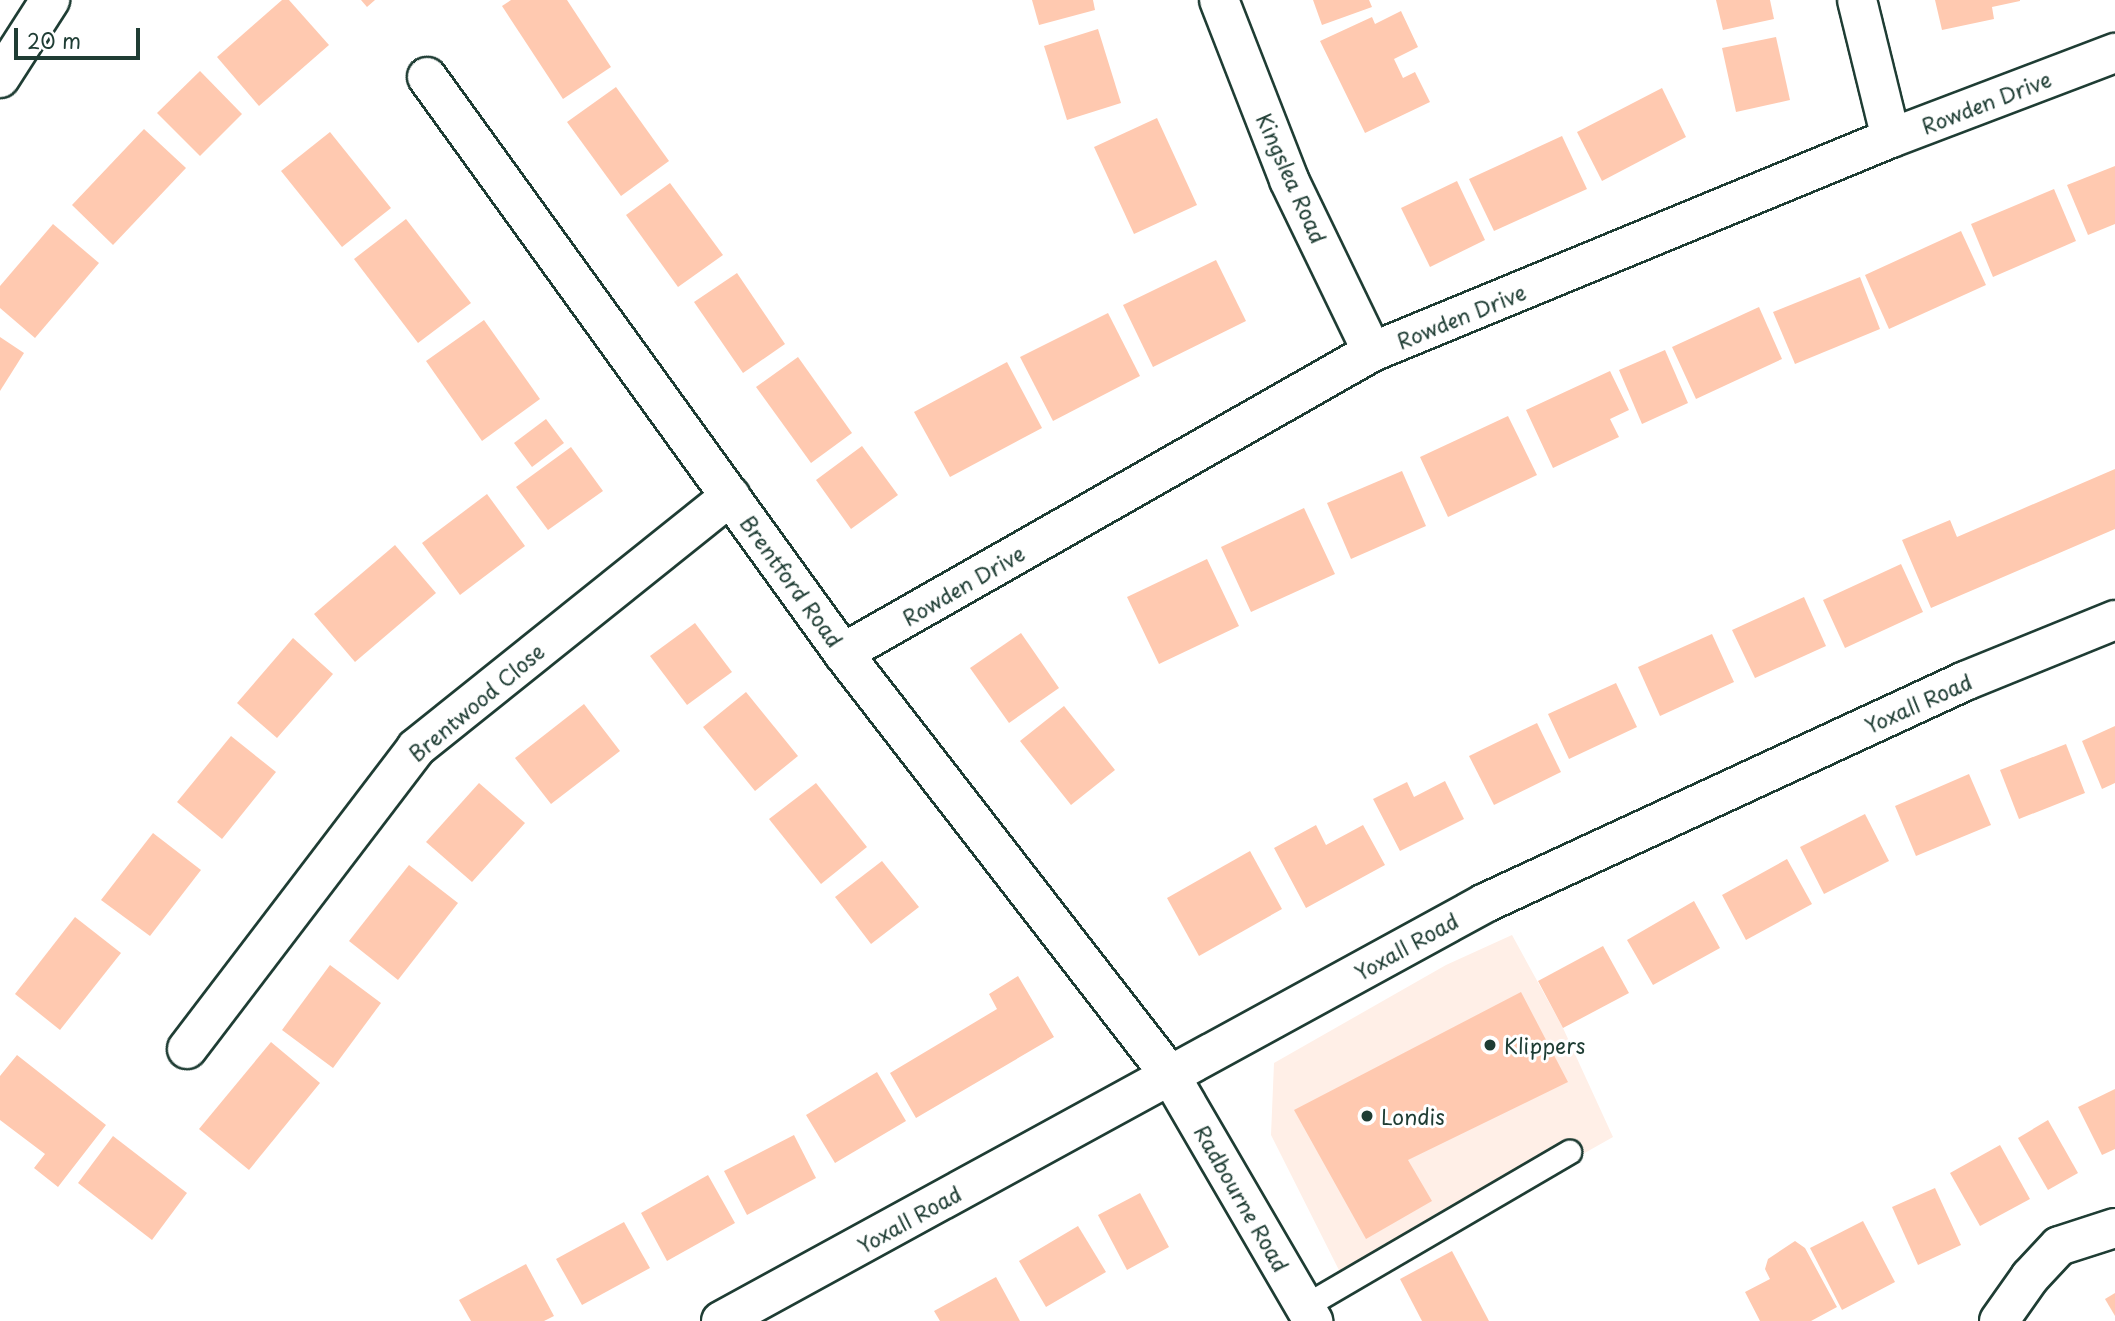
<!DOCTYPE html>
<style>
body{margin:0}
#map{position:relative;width:2115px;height:1321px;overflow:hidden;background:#fff;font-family:"Playpen Sans",sans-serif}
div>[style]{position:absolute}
.built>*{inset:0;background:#ffefe7}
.building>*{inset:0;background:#ffc9b0}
.roads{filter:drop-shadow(2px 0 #1f3d34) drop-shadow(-2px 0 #1f3d34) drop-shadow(0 2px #1f3d34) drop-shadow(0 -2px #1f3d34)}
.service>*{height:23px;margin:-11.5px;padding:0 11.5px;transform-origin:11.5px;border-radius:11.5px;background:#fff}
.minor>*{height:38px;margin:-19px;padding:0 19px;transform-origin:19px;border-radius:19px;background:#fff}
.tertiary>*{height:38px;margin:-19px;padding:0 19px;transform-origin:19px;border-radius:19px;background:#fff}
.dots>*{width:19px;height:19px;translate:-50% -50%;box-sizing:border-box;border:4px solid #fff;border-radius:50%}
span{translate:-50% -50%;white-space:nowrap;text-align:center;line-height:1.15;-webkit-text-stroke:6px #fff;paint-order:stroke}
.street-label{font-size:21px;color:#1f3d34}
.poi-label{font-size:21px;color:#1f3d34}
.left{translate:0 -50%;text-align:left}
.scale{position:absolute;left:14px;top:28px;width:126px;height:32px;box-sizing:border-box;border:4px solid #1f3d34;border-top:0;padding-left:9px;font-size:21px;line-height:24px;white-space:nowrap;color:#1f3d34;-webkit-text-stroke:5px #fff;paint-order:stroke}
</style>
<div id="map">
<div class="built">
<div style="clip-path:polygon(1512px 935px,1563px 1028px,1613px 1137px,1425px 1243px,1350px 1292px,1271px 1135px,1274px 1063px,1446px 965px)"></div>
</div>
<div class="building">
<div style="clip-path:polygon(282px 0,289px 0,329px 45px,259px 106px,217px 57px)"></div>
<div style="clip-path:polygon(361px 0,375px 0,367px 7px)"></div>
<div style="clip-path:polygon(511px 0,567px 0,611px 67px,563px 99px,502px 6px)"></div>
<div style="clip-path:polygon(1032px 0,1093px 0,1095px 10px,1039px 25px)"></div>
<div style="clip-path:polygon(1313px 0,1369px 0,1372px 7px,1322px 25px)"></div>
<div style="clip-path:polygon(1716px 0,1770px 0,1774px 19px,1723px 30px)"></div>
<div style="clip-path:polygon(1935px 0,2020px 0,2020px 1px,1992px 7px,1994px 19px,1942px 30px)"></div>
<div style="clip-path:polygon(1401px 11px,1418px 47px,1394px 59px,1403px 78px,1415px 72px,1430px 102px,1365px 133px,1320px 41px,1372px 17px,1375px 24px)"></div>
<div style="clip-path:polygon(1098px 29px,1121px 103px,1067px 120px,1044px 46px)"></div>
<div style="clip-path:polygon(1776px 37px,1790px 100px,1736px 112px,1722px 48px)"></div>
<div style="clip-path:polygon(200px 71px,242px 114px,200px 156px,157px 113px)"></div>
<div style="clip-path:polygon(616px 87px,669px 161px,621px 196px,567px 122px)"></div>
<div style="clip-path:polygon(1662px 88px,1686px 137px,1602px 181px,1577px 132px)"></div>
<div style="clip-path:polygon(1157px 118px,1197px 205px,1134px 234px,1094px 147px)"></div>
<div style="clip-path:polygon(144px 129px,186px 168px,113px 245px,72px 205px)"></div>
<div style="clip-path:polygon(330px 132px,391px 208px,342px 247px,281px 171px)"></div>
<div style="clip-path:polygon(1562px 136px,1587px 189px,1494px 231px,1469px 179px)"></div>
<div style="clip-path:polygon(2115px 166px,2115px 224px,2088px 235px,2067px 185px)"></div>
<div style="clip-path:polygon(1457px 181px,1485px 240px,1430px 267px,1401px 208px)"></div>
<div style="clip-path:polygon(670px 183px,723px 255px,678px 287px,626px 215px)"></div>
<div style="clip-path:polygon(2054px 189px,2076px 241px,1993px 277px,1971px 224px)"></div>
<div style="clip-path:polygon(406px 219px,471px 303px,418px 343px,354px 259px)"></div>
<div style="clip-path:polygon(53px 224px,99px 263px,35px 338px,0 308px,0 286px)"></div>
<div style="clip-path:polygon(1961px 231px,1986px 285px,1889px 329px,1865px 275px)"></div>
<div style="clip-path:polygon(1216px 260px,1246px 321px,1153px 367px,1123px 305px)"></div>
<div style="clip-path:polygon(737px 273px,785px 344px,743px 373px,694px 302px)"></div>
<div style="clip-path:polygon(1860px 277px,1880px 329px,1795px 364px,1773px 312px)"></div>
<div style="clip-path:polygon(1759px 307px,1782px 359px,1696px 399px,1672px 347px)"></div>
<div style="clip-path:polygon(1108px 313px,1140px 376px,1053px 421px,1020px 357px)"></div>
<div style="clip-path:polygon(484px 320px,540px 399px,482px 441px,426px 361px)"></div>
<div style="clip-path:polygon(0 337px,24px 353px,0 391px)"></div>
<div style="clip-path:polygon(1665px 350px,1688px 403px,1642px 424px,1619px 370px)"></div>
<div style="clip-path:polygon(798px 357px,852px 433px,811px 463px,756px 387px)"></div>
<div style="clip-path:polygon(1007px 362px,1042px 428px,950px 477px,914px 412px)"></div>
<div style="clip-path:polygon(1610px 371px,1629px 410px,1610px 419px,1619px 437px,1553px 468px,1526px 410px)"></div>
<div style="clip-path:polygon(1508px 416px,1537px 475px,1448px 517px,1420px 457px)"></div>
<div style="clip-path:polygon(546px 419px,564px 443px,532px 467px,514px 443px)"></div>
<div style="clip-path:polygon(862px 446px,898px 495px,851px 529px,816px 480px)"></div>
<div style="clip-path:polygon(571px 447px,603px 491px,548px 530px,516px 487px)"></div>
<div style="clip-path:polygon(2115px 469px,2115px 529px,1931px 608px,1902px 540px,1950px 520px,1957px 537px)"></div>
<div style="clip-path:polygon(1402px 471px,1426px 526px,1351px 559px,1327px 503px)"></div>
<div style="clip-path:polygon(487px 494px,525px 546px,460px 595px,422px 543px)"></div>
<div style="clip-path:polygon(1304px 508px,1335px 574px,1251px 612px,1221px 547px)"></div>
<div style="clip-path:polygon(395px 545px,436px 593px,355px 662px,314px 614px)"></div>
<div style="clip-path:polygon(1207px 559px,1239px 626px,1159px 664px,1127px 597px)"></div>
<div style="clip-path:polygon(1901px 564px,1923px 612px,1845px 648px,1823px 600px)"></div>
<div style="clip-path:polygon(1804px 597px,1826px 646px,1755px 678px,1732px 630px)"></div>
<div style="clip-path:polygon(695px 623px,732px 672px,687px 705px,650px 656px)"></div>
<div style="clip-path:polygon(1021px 633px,1059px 688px,1009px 723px,970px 668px)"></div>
<div style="clip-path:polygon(1712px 634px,1734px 682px,1660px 716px,1638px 667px)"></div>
<div style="clip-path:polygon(293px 638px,333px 674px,277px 738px,237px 703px)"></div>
<div style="clip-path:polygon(1616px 683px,1637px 727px,1569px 759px,1548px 714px)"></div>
<div style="clip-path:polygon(746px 692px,798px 756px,755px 791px,703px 727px)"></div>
<div style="clip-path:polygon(584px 704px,620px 751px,551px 804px,515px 758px)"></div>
<div style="clip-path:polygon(1064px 706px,1115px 770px,1071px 805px,1020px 741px)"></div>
<div style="clip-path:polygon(1537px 723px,1561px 772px,1494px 805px,1469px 756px)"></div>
<div style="clip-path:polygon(2115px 726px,2115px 783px,2102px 789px,2082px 741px)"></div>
<div style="clip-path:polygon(231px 736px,276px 772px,222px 839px,177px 802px)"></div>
<div style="clip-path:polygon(2066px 744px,2085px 793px,2019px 819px,2000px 770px)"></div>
<div style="clip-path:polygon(1969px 774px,1991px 825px,1916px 856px,1895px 806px)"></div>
<div style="clip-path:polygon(1445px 781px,1464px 819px,1400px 851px,1373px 799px,1407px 782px,1414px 797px)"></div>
<div style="clip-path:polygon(479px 783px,525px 823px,472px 882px,426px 842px)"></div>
<div style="clip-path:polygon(816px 783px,867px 847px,821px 884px,769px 819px)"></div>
<div style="clip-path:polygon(1865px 814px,1889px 861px,1824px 894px,1800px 847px)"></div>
<div style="clip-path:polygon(1316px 825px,1326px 845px,1363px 825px,1385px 865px,1306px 908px,1274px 848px)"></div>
<div style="clip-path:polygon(153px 833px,201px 870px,150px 936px,101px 900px)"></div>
<div style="clip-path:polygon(1250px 851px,1282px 909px,1199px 956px,1167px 898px)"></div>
<div style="clip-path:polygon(1787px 859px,1812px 904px,1746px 940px,1722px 895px)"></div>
<div style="clip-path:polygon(882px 861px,919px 907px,871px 944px,835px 897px)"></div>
<div style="clip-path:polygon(409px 865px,458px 903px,398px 980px,349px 941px)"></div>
<div style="clip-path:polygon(1694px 901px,1720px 948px,1653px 985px,1627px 940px)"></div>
<div style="clip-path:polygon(75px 917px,121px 953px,60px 1030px,15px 994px)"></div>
<div style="clip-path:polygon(1603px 946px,1629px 993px,1563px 1028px,1538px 981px)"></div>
<div style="clip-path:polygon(330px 965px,381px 1003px,333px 1068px,282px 1030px)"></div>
<div style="clip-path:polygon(1018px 976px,1054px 1037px,916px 1118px,890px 1073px,997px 1009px,989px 994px)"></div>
<div style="clip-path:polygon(1521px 992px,1568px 1082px,1408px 1160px,1432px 1201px,1366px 1239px,1294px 1110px)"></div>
<div style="clip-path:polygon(271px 1042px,320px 1083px,249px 1170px,199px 1129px)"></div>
<div style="clip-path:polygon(17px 1055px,106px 1125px,58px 1187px,34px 1168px,45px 1154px,0 1120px,0 1076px)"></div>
<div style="clip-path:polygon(877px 1072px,906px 1121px,835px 1163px,806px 1115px)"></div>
<div style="clip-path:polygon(2115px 1089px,2115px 1149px,2102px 1155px,2078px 1107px)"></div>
<div style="clip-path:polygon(2048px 1120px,2078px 1173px,2048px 1190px,2018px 1138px)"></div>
<div style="clip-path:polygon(794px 1135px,816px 1178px,747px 1215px,724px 1171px)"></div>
<div style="clip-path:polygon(113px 1136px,187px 1193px,152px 1240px,78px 1183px)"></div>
<div style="clip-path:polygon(2000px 1145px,2030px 1199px,1980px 1226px,1950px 1173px)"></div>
<div style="clip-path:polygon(708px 1175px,735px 1223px,667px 1261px,641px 1213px)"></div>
<div style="clip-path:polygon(1935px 1188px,1961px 1245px,1918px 1265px,1892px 1207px)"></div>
<div style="clip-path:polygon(1140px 1193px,1169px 1247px,1127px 1270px,1098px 1215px)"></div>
<div style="clip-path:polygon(1863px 1221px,1895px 1282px,1842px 1310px,1810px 1248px)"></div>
<div style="clip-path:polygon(624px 1222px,650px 1268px,582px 1305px,556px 1259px)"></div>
<div style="clip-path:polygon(1078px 1226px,1106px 1272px,1046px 1307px,1019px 1261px)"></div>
<div style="clip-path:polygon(1795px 1241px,1805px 1248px,1837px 1307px,1811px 1321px,1760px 1321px,1745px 1292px,1770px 1279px,1765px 1269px,1768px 1259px)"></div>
<div style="clip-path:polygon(1452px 1251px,1489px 1321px,1422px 1321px,1400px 1279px)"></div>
<div style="clip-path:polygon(526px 1264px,554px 1316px,544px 1321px,471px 1321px,459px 1300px)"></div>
<div style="clip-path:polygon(996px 1277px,1020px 1321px,940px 1321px,934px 1311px)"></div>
<div style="clip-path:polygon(2115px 1293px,2115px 1316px,2105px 1299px)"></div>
</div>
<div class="roads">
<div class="service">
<div style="left:1305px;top:1306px;width:306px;rotate:-30.3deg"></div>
</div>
<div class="minor">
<div style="left:1219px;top:0;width:193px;rotate:68.7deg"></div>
<div style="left:1289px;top:180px;width:191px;rotate:64.2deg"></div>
<div style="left:1857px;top:0;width:142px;rotate:76.2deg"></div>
<div style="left:427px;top:77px;width:711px;rotate:54.16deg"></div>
<div style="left:843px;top:653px;width:534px;rotate:52.23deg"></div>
<div style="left:1170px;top:1075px;width:285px;rotate:59.8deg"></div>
<div style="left:843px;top:653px;width:609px;rotate:-29.64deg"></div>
<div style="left:1372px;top:352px;width:561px;rotate:-22.41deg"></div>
<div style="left:1891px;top:138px;width:240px;rotate:-20.8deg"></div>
<div style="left:187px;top:1049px;width:378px;rotate:-52.7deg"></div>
<div style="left:416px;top:748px;width:403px;rotate:-38.7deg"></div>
<div style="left:721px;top:1321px;width:871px;rotate:-28.68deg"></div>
<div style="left:1485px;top:903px;width:529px;rotate:-24.82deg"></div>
<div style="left:1965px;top:681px;width:162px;rotate:-22.1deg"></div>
<div style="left:1999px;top:1321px;width:54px;rotate:-54.8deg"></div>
<div style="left:2030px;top:1277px;width:42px;rotate:-46.9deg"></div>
<div style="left:2059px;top:1246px;width:59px;rotate:-17.8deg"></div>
</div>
<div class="tertiary">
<div style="left:0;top:78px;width:93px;rotate:-57.3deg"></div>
</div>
</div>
<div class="dots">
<div style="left:1490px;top:1045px;background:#1f3d34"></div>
<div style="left:1367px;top:1116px;background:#1f3d34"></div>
</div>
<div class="street-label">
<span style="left:1986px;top:102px;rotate:-21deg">Rowden Drive</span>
<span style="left:1292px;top:178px;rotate:66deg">Kingslea Road</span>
<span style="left:1461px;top:316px;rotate:-22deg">Rowden Drive</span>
<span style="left:792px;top:581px;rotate:54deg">Brentford Road</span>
<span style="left:963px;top:585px;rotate:-30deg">Rowden Drive</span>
<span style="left:476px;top:702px;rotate:-40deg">Brentwood Close</span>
<span style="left:1918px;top:703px;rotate:-24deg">Yoxall Road</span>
<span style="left:1406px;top:946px;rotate:-29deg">Yoxall Road</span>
<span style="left:1242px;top:1198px;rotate:60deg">Radbourne Road</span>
<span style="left:909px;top:1219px;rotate:-29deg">Yoxall Road</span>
</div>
<div class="poi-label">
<span class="left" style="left:1504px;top:1045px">Klippers</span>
<span class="left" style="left:1381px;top:1116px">Londis</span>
</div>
<div class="scale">20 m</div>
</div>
